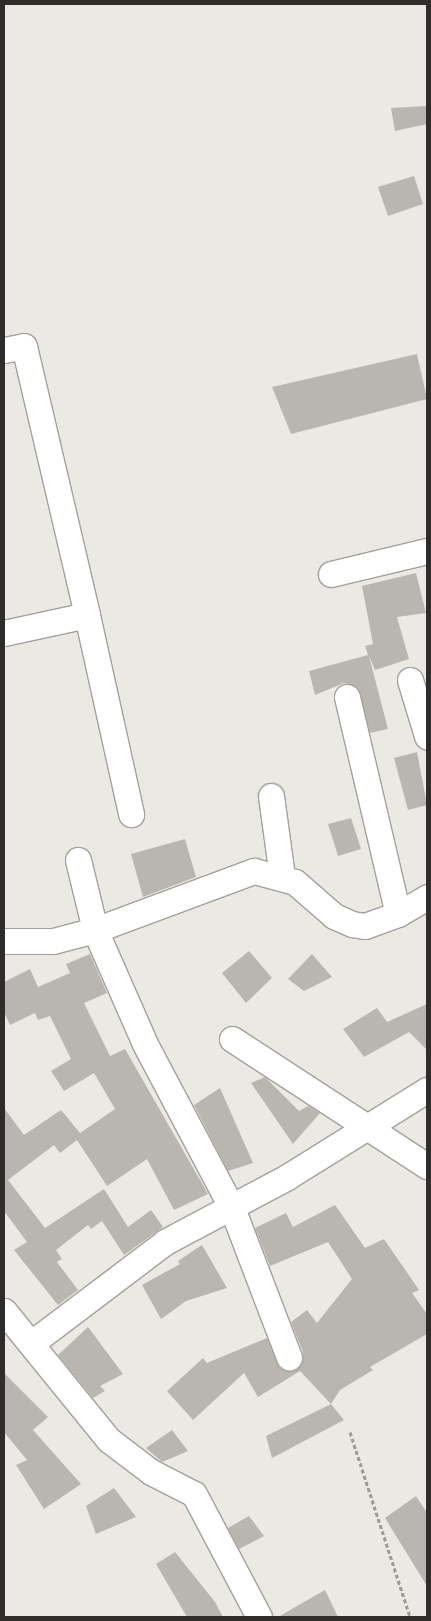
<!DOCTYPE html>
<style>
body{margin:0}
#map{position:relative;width:431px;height:1621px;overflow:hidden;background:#ebe9e4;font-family:Signika,sans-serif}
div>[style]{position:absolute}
.building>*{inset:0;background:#b9b6b2}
.path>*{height:3px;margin-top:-1.5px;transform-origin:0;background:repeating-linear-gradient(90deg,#9c9a97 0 4px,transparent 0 6.5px)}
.roads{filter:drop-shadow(1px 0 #a3a09c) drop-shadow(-1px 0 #a3a09c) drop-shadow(0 1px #a3a09c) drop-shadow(0 -1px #a3a09c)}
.minor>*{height:25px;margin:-12.5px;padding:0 12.5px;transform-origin:12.5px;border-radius:12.5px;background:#fff}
span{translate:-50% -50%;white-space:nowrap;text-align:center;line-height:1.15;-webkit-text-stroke:4px #f9f6f2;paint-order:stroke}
.frame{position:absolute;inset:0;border:5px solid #2e2d2b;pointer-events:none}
</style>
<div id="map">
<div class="building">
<div style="clip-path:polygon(427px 106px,427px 124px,395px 131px,391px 108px)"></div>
<div style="clip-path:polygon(414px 176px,423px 204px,388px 216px,378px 187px)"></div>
<div style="clip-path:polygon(417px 354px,427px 399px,291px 434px,272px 387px)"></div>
<div style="clip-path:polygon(416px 573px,426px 613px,397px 617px,409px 659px,375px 670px,369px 656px,388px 729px,370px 733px,357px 687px,344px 683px,315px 695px,309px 671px,368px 655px,365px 646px,373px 644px,362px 586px)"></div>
<div style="clip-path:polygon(417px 752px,427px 805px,408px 810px,394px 758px)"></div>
<div style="clip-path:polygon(351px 818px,361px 849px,338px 856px,328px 824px)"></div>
<div style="clip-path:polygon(185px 839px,196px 877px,143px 897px,131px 854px)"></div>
<div style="clip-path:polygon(249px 951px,272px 978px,246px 1003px,222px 973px)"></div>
<div style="clip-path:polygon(90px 954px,107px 993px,84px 1003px,110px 1056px,125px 1049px,208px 1194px,174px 1210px,147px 1159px,107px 1186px,77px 1140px,60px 1153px,54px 1145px,8px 1180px,45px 1228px,104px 1189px,128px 1227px,151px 1210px,163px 1227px,124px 1255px,102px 1221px,91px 1229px,88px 1225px,56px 1250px,62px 1259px,57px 1262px,78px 1290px,58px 1305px,14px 1250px,27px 1242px,4px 1211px,4px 1108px,24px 1135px,61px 1110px,80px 1133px,115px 1109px,94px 1073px,64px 1091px,51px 1071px,71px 1059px,50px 1016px,38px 1020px,35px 1013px,10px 1025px,4px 1012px,4px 982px,30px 969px,38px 987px,70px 973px,66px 964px)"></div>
<div style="clip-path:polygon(312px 954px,332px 977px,304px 991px,288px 979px)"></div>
<div style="clip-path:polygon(427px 1004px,427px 1050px,409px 1032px,364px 1057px,343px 1029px,377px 1008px,387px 1022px)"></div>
<div style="clip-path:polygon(265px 1077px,299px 1111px,308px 1106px,320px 1113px,293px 1144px,251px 1083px)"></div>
<div style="clip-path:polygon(220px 1088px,253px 1163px,228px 1171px,194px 1105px)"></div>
<div style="clip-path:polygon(335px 1205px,365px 1248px,384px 1239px,419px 1290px,412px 1293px,427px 1314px,427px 1334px,370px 1367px,373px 1370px,340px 1390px,331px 1404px,300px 1371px,258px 1397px,244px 1373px,193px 1420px,167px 1391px,203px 1358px,207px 1363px,267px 1338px,280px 1368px,294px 1371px,300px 1366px,303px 1352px,291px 1322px,307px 1310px,317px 1323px,352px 1279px,328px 1242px,270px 1266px,255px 1228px,286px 1213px,293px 1227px)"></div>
<div style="clip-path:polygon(202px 1245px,227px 1288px,186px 1301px,161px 1319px,142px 1285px,180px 1264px,178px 1261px)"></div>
<div style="clip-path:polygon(88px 1327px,123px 1374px,100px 1386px,105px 1391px,93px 1398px,58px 1355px)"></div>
<div style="clip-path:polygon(4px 1373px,48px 1417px,33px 1430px,81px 1484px,44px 1509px,16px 1465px,27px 1460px,4px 1432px)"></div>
<div style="clip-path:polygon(331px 1404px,344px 1420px,272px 1458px,266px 1436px)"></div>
<div style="clip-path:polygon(172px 1430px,188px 1451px,162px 1462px,146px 1448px)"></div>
<div style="clip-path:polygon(114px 1488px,136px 1517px,96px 1534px,86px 1506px)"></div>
<div style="clip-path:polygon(416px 1496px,427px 1513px,427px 1586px,385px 1518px)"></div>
<div style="clip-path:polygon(249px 1516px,264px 1536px,239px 1549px,228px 1528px)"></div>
<div style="clip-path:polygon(175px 1552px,215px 1602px,223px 1617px,187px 1617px,156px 1564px)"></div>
<div style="clip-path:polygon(325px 1590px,338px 1617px,278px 1617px)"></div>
</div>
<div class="path">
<div style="left:350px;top:1432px;width:194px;rotate:72deg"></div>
</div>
<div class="roads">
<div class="minor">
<div style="left:4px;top:350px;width:20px;rotate:-11deg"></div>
<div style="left:24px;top:346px;width:276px;rotate:76.8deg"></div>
<div style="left:87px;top:615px;width:85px;rotate:167.8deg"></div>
<div style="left:331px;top:574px;width:99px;rotate:-13.5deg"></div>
<div style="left:87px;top:615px;width:204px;rotate:77.5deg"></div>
<div style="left:410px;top:680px;width:59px;rotate:73.1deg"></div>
<div style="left:347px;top:697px;width:223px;rotate:76.8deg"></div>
<div style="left:271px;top:796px;width:81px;rotate:82.2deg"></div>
<div style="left:78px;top:860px;width:72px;rotate:76.3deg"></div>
<div style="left:95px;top:930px;width:124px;rotate:66.3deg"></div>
<div style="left:145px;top:1044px;width:186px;rotate:62.1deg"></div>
<div style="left:232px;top:1208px;width:160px;rotate:69.1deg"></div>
<div style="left:4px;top:941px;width:49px"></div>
<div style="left:53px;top:941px;width:43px;rotate:-14.7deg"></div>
<div style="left:95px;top:930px;width:170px;rotate:-20.4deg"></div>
<div style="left:254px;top:871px;width:42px;rotate:15deg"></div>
<div style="left:295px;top:882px;width:52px;rotate:41.1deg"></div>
<div style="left:334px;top:916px;width:20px;rotate:24deg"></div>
<div style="left:352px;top:924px;width:13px;rotate:9deg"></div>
<div style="left:365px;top:926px;width:35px;rotate:-20deg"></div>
<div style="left:398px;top:914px;width:34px;rotate:-30deg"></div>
<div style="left:232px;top:1039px;width:233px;rotate:33.1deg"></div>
<div style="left:4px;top:1311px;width:166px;rotate:50.9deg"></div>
<div style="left:109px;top:1440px;width:53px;rotate:37.3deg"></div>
<div style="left:151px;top:1472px;width:48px;rotate:27.1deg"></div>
<div style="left:194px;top:1494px;width:139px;rotate:62.1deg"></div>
<div style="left:33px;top:1342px;width:166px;rotate:-37.1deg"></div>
<div style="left:165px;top:1242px;width:138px;rotate:-28deg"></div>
<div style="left:287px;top:1177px;width:165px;rotate:-31.9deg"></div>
</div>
</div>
<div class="frame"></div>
</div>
